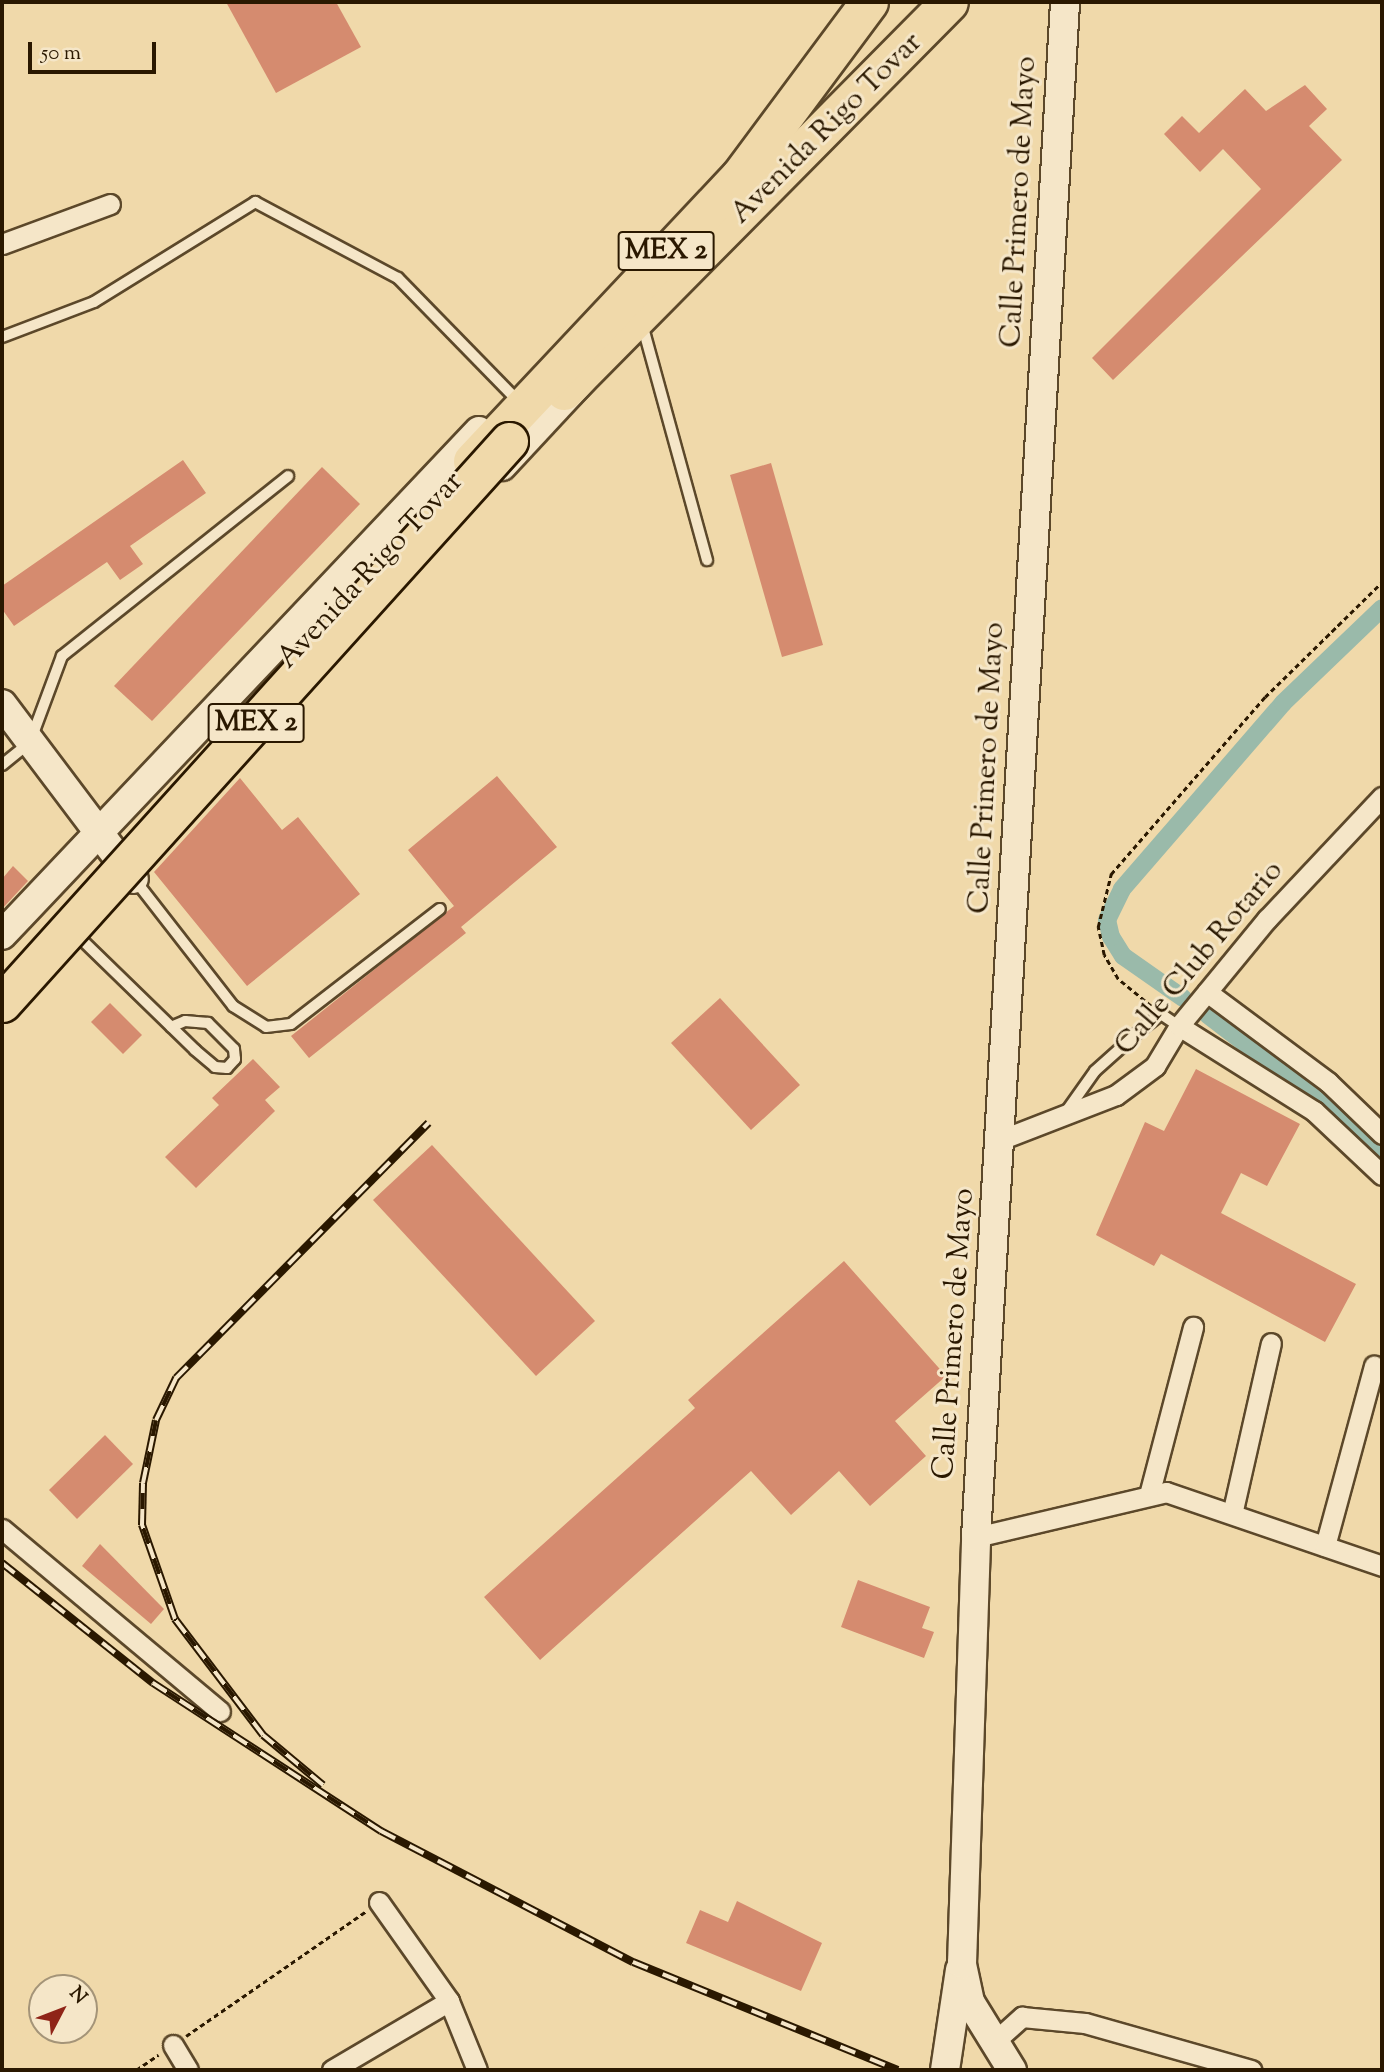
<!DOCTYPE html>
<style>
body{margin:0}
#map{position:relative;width:1384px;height:2072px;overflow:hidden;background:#f0d9aa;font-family:"Sorts Mill Goudy",serif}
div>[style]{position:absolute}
.canal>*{height:18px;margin:-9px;padding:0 9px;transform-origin:9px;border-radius:9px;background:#9abaaa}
.building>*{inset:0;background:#d58b6f}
.path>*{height:2.5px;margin-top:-1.25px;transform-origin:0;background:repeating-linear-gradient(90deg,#2a1800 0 5px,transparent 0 8.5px)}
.roads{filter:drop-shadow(2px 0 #5c482a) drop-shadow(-2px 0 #5c482a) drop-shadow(0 2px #5c482a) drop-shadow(0 -2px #5c482a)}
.lane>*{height:10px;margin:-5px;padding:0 5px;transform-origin:5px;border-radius:5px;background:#f5e6c8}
.street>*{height:19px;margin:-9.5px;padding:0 9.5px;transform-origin:9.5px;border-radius:9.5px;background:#f5e6c8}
.secondary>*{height:28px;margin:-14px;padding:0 14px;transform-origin:14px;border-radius:14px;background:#f5e6c8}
.highway>*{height:37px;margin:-18.5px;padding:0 18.5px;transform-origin:18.5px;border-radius:18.5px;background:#f0d9aa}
.rail>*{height:8px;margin-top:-4px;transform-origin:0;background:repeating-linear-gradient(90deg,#f5e6c8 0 16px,#2a1800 0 32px);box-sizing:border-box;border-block:2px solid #2a1800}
.bridges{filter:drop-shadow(2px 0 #2a1800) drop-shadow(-2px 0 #2a1800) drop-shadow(0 2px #2a1800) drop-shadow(0 -2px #2a1800)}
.highway-bridge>*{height:37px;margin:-18.5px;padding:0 18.5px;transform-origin:18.5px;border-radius:18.5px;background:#f0d9aa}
span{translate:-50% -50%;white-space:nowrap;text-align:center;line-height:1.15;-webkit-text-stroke:6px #f5e6c8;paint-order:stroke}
.shield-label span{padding:2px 5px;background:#f5e6c8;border:2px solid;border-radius:5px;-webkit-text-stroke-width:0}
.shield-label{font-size:28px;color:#2a1800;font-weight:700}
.street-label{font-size:30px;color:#2a1800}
.frame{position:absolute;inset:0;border:4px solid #2a1800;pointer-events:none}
.north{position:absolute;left:28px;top:1974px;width:70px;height:70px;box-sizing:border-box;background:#f5e6c8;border:2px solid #a49478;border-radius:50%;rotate:48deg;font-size:19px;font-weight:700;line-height:28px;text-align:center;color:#2a1800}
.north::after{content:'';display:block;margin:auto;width:24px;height:32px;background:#8f2418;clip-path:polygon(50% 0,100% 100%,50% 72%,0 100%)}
.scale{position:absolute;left:28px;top:42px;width:128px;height:32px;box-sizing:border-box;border:4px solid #2a1800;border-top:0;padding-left:9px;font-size:21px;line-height:24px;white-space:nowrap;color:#2a1800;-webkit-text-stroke:5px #f5e6c8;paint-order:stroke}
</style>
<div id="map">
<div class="canal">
<div style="left:1183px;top:998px;width:73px;rotate:-145deg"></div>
<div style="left:1123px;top:956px;width:22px;rotate:-122deg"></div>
<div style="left:1111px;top:937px;width:17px;rotate:-103deg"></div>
<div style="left:1107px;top:920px;width:34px;rotate:-64deg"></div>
<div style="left:1122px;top:889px;width:246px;rotate:-49.1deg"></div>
<div style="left:1283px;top:703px;width:137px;rotate:-43.8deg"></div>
<div style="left:1208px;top:1015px;width:188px;rotate:37.4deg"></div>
<div style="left:1357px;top:1129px;width:38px;rotate:48deg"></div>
</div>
<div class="building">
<div style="clip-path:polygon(226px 2px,336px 2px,361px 47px,276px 93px)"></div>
<div style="clip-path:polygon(1305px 85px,1327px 109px,1309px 126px,1342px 160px,1113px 380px,1092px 358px,1261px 189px,1223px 149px,1200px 172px,1164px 134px,1182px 116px,1199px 133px,1245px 89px,1266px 111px)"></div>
<div style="clip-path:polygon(183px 460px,206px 493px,130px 546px,143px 564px,120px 580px,107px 562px,14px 626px,2px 609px,2px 586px)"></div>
<div style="clip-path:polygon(771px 463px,823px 645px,782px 657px,730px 475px)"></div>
<div style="clip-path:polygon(322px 467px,360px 504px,152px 721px,114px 686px)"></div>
<div style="clip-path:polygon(497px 776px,557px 847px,461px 927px,466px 933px,309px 1058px,291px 1036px,454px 906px,408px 850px)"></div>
<div style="clip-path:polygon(240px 778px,282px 830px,298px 817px,360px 894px,247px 986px,154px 872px)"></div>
<div style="clip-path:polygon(13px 866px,28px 881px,2px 909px,2px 879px)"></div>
<div style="clip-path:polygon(720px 998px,800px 1085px,751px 1130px,671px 1043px)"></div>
<div style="clip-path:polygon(110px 1003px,142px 1035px,123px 1054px,91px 1022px)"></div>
<div style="clip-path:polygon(253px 1059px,280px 1087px,265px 1100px,275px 1111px,196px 1188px,165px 1157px,219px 1105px,212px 1098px)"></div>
<div style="clip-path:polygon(1196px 1069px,1300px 1124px,1267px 1186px,1241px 1173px,1221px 1213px,1356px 1284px,1325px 1342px,1161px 1254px,1154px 1266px,1096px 1235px,1145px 1122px,1164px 1131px)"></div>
<div style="clip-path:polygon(432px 1145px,595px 1321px,536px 1376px,373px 1200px)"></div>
<div style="clip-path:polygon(844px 1261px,946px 1376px,895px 1421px,926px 1456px,870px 1506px,839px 1471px,791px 1515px,751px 1471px,540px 1660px,484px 1597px,695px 1408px,688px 1400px)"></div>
<div style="clip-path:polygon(105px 1435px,133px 1464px,77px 1519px,49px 1490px)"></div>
<div style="clip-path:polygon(100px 1544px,164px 1609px,151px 1624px,82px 1566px)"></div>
<div style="clip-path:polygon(858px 1580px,930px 1607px,922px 1628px,934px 1632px,924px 1658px,841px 1627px)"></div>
<div style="clip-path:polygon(737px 1901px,822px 1943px,801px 1991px,686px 1943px,700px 1910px,728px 1922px)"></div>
</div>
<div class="path">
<div style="left:1151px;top:1006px;width:43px;rotate:-140.7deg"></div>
<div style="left:1118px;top:979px;width:28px;rotate:-120deg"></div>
<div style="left:1104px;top:955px;width:29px;rotate:-102deg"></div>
<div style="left:1098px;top:927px;width:55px;rotate:-76.2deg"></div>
<div style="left:1111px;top:874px;width:235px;rotate:-49deg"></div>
<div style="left:1265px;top:697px;width:164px;rotate:-44.5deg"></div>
<div style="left:186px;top:2036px;width:218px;rotate:-34.7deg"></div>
<div style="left:136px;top:2070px;width:27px;rotate:-34deg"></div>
</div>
<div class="roads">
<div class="lane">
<div style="left:642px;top:324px;width:245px;rotate:74.6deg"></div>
<div style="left:2px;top:337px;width:98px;rotate:-20.8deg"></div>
<div style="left:94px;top:302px;width:190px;rotate:-31.8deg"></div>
<div style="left:255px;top:202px;width:162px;rotate:28deg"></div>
<div style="left:398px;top:278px;width:165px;rotate:45.7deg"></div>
<div style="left:2px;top:765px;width:36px;rotate:-39deg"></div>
<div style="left:30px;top:742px;width:92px;rotate:-69.6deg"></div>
<div style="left:62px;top:656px;width:289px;rotate:-38.5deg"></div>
<div style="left:135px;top:880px;width:160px;rotate:52.1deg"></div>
<div style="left:233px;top:1006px;width:39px;rotate:32deg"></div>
<div style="left:266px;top:1027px;width:25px;rotate:-7deg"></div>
<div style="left:291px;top:1024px;width:188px;rotate:-37.7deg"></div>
<div style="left:80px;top:938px;width:161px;rotate:44.2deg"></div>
<div style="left:195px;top:1050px;width:26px;rotate:40deg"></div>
<div style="left:215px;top:1067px;width:12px;rotate:5deg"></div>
<div style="left:227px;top:1068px;width:12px;rotate:-48deg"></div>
<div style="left:235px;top:1059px;width:10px;rotate:-96deg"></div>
<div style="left:234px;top:1049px;width:37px;rotate:-135deg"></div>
<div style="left:208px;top:1023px;width:23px;rotate:-175deg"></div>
<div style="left:185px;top:1021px;width:15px;rotate:157deg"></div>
<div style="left:1066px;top:1112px;width:50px;rotate:-54.7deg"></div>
<div style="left:1095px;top:1071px;width:63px;rotate:-41.8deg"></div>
<div style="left:1142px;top:1029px;width:24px;rotate:-38deg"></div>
<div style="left:1161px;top:1014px;width:22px;rotate:34deg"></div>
</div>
<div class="street">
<div style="left:2px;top:244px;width:115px;rotate:-20.3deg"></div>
<div style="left:1207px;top:992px;width:151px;rotate:36.6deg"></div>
<div style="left:1328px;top:1082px;width:75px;rotate:43.9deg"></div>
<div style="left:1179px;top:1026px;width:160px;rotate:32.2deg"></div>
<div style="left:1314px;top:1111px;width:93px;rotate:43.3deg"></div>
<div style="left:1000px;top:1140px;width:124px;rotate:-21.2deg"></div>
<div style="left:1116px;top:1095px;width:49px;rotate:-36.6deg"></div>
<div style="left:1155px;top:1066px;width:47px;rotate:-59deg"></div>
<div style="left:1179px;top:1026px;width:139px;rotate:-50.6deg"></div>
<div style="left:1267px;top:919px;width:168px;rotate:-46.7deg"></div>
<div style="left:1149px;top:1495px;width:174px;rotate:-75.3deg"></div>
<div style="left:1233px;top:1510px;width:171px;rotate:-77.2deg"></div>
<div style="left:2px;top:1529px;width:284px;rotate:39.9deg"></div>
<div style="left:976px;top:1537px;width:195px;rotate:-13.3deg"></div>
<div style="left:1166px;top:1492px;width:228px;rotate:18.9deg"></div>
<div style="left:1325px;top:1546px;width:187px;rotate:-74.8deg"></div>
<div style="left:379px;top:1902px;width:121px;rotate:54.7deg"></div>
<div style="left:449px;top:2001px;width:74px;rotate:67.9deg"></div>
<div style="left:994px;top:2042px;width:38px;rotate:-42deg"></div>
<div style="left:1022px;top:2017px;width:63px;rotate:5.4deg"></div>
<div style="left:1085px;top:2023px;width:173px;rotate:15.8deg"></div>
<div style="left:173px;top:2045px;width:29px;rotate:59deg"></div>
<div style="left:332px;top:2070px;width:136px;rotate:-30.5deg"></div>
</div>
<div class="secondary">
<div style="left:502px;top:466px;width:116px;rotate:-47.1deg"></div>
<div style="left:2px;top:704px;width:219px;rotate:53deg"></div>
<div style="left:2px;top:935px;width:694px;rotate:-46.58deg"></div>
<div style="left:945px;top:2070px;width:101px;rotate:-81.5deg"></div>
<div style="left:1012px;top:2070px;width:80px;rotate:-121.7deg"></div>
<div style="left:970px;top:2002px;width:39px;rotate:-102deg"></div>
<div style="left:962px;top:1964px;width:427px;rotate:-88.1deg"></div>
<div style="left:976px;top:1537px;width:1538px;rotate:-86.68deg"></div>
</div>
<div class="highway">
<div style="left:564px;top:391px;width:547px;rotate:-45.3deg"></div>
<div style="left:472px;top:461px;width:390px;rotate:-46.8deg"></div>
<div style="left:739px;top:177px;width:218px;rotate:-53.4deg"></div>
</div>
</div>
<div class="rail">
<div style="left:2px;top:1563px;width:193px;rotate:38.5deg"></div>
<div style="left:153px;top:1683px;width:272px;rotate:33deg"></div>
<div style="left:381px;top:1831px;width:284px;rotate:27.5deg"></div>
<div style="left:633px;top:1962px;width:286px;rotate:22.2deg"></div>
<div style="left:323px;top:1785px;width:78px;rotate:-140.2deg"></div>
<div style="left:263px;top:1735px;width:146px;rotate:-127.2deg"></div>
<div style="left:175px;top:1619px;width:100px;rotate:-109.3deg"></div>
<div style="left:142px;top:1525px;width:42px;rotate:-88.6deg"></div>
<div style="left:143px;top:1483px;width:64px;rotate:-78.3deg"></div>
<div style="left:156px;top:1420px;width:47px;rotate:-64.5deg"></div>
<div style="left:176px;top:1378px;width:359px;rotate:-45.3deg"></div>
</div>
<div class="bridges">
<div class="highway-bridge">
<div style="left:2px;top:1003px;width:757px;rotate:-47.95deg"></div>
</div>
</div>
<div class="shield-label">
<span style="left:666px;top:251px">MEX 2</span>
<span style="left:256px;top:723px">MEX 2</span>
</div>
<div class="street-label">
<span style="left:827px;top:129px;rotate:-45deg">Avenida Rigo Tovar</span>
<span style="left:1020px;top:202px;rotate:-87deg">Calle Primero de Mayo</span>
<span style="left:371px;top:571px;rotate:-47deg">Avenida Rigo Tovar</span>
<span style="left:988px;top:768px;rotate:-87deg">Calle Primero de Mayo</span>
<span style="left:1200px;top:959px;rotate:-50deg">Calle Club Rotario</span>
<span style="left:955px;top:1334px;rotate:-86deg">Calle Primero de Mayo</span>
</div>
<div class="frame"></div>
<div class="north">N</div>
<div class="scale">50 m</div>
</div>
